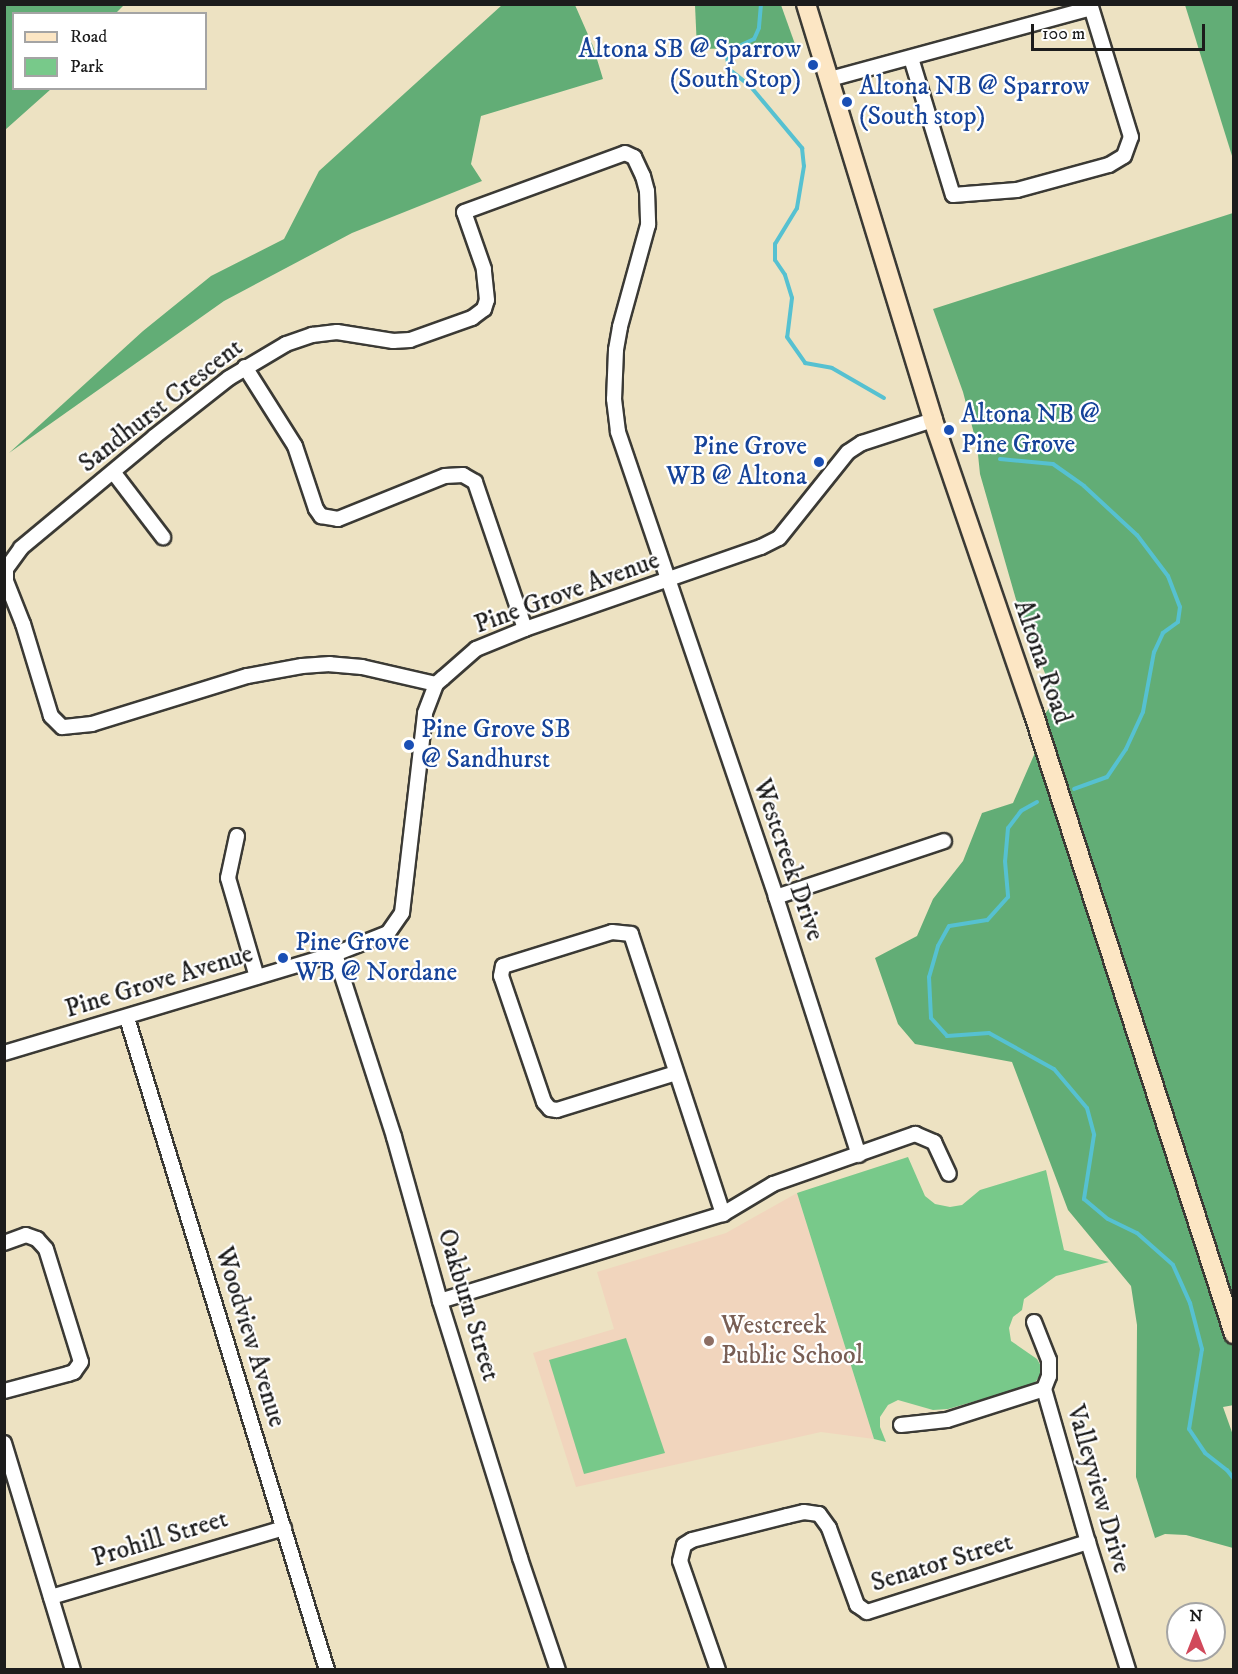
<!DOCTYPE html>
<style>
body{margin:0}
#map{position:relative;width:1238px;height:1674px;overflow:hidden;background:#ede2c2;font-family:"IM FELL DW Pica",serif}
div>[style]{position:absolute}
.built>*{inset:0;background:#f1d5bd}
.green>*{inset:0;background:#78c98a}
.forest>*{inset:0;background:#62ad76}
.stream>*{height:4px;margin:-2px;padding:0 2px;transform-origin:2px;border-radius:2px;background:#56c1d1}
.roads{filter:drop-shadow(2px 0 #3b3a35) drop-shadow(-2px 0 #3b3a35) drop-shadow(0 2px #3b3a35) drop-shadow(0 -2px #3b3a35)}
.minor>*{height:14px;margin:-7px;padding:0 7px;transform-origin:7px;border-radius:7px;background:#fff}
.secondary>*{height:18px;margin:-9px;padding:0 9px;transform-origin:9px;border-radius:9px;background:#fce6c4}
.dots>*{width:16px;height:16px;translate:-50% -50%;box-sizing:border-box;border:3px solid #fff;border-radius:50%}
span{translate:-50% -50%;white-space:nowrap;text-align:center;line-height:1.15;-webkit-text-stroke:4.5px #fff;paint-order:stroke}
.transit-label{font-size:26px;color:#164399}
.right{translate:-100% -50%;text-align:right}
.left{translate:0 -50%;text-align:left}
.street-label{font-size:26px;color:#1c1c1c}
.education-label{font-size:26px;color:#785e54}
.frame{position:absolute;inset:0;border:6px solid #1c1c1c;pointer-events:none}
.legend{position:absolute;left:12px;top:12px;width:195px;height:78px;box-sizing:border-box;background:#fff;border:2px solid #a4a4a4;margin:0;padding:8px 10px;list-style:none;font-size:18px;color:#1c1c1c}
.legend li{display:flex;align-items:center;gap:12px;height:30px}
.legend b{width:30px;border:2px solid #a4a4a4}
.north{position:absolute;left:1166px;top:1602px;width:60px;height:60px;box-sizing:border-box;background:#fff;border:2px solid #a4a4a4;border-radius:50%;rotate:0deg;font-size:16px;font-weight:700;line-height:24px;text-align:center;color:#1c1c1c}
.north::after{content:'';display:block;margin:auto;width:21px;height:27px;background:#d1495b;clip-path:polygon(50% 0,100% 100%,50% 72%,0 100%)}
.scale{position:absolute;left:1031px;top:24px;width:174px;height:27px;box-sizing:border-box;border:3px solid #1c1c1c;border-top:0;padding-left:8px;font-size:18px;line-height:21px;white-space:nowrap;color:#1c1c1c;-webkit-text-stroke:4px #fff;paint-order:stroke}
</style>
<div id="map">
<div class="built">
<div style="clip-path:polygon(797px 1193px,874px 1439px,821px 1432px,576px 1487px,533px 1353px,614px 1329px,597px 1272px,726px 1233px)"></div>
</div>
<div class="green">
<div style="clip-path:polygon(908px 1157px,925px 1196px,935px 1204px,950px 1207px,962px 1205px,980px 1190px,1046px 1170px,1064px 1250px,1109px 1262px,1056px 1276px,1024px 1299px,1022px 1310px,1013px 1317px,1009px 1328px,1011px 1341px,1037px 1359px,1041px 1366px,1041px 1374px,1034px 1384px,948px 1409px,933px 1410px,898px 1400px,888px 1405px,880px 1417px,880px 1427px,886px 1442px,874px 1439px,797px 1193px)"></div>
<div style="clip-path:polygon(626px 1338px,665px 1453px,584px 1474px,549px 1360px)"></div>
</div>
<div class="forest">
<div style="clip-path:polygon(5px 4px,124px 5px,116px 13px,14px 14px,14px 88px,51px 89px,5px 130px)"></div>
<div style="clip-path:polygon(502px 5px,575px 5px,593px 46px,603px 79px,481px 116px,471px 164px,482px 181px,352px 233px,224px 301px,9px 453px,143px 331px,211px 276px,284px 239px,319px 171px)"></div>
<div style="clip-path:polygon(695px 5px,781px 5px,796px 47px,697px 49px)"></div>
<div style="clip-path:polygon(1185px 5px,1233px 5px,1233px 159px)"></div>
<div style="clip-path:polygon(1233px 213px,1234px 1405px,1223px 1407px,1233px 1435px,1233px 1548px,1186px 1535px,1165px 1534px,1155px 1538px,1136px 1477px,1137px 1325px,1131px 1286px,1068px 1210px,1012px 1062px,915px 1044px,898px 1024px,875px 958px,917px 936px,933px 899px,963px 861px,982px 813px,1013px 803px,1034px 755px,1035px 726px,1056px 700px,1019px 610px,980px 474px,977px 445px,963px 392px,933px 309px)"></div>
</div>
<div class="stream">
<div style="left:761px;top:4px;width:24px;rotate:95deg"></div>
<div style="left:759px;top:28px;width:12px;rotate:114deg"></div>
<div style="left:754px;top:39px;width:26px;rotate:155deg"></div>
<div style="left:730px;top:50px;width:8px;rotate:113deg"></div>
<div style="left:727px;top:57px;width:12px;rotate:81deg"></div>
<div style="left:729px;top:69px;width:28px;rotate:39deg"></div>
<div style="left:751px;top:87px;width:80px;rotate:50.1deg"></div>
<div style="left:802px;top:148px;width:18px;rotate:84deg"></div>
<div style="left:804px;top:166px;width:43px;rotate:99.5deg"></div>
<div style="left:797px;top:208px;width:42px;rotate:121.4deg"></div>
<div style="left:775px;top:244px;width:16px;rotate:90deg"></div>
<div style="left:775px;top:260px;width:18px;rotate:56deg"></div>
<div style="left:785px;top:275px;width:24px;rotate:73deg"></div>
<div style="left:792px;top:298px;width:39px;rotate:97deg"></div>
<div style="left:787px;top:337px;width:32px;rotate:55deg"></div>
<div style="left:805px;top:363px;width:27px;rotate:10deg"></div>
<div style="left:832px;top:368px;width:60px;rotate:30deg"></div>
<div style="left:1000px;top:459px;width:53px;rotate:5.4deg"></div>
<div style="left:1053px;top:464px;width:38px;rotate:35deg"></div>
<div style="left:1084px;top:486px;width:72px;rotate:42.8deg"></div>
<div style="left:1137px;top:535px;width:51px;rotate:52.9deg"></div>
<div style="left:1168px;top:576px;width:33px;rotate:69deg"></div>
<div style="left:1180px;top:607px;width:15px;rotate:98deg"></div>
<div style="left:1178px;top:622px;width:19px;rotate:144deg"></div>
<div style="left:1163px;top:633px;width:21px;rotate:115deg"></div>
<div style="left:1154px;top:652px;width:61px;rotate:100.4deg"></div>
<div style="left:1143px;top:712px;width:41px;rotate:114.7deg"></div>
<div style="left:1126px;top:749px;width:34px;rotate:124deg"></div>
<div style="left:1107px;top:777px;width:35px;rotate:160deg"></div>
<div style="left:1037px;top:802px;width:18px;rotate:151deg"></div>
<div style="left:1021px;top:811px;width:21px;rotate:127deg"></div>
<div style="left:1008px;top:828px;width:33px;rotate:95deg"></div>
<div style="left:1005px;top:861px;width:36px;rotate:85deg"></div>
<div style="left:1008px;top:897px;width:31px;rotate:132deg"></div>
<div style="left:987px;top:920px;width:38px;rotate:171deg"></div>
<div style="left:949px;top:926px;width:23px;rotate:119deg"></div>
<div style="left:938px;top:946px;width:32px;rotate:106deg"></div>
<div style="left:929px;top:977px;width:41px;rotate:87.2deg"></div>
<div style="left:931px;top:1018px;width:24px;rotate:48deg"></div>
<div style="left:947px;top:1036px;width:42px;rotate:-4.1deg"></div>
<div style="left:989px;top:1033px;width:74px;rotate:29deg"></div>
<div style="left:1054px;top:1069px;width:51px;rotate:49.8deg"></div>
<div style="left:1087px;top:1108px;width:28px;rotate:75deg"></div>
<div style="left:1094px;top:1135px;width:65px;rotate:98.9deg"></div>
<div style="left:1084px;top:1199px;width:31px;rotate:40deg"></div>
<div style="left:1108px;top:1219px;width:32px;rotate:26deg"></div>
<div style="left:1137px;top:1233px;width:48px;rotate:41.6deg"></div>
<div style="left:1173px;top:1265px;width:42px;rotate:65.9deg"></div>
<div style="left:1190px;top:1303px;width:48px;rotate:75.4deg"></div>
<div style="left:1202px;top:1349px;width:81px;rotate:99.2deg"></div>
<div style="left:1189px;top:1429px;width:29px;rotate:56deg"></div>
<div style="left:1205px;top:1453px;width:28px;rotate:38deg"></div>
<div style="left:1227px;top:1470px;width:11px;rotate:52deg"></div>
</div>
<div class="roads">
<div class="minor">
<div style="left:911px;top:58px;width:143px;rotate:73deg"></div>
<div style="left:953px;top:195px;width:64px;rotate:-4.5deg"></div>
<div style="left:1017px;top:190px;width:95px;rotate:-15.2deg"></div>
<div style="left:1109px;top:165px;width:17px;rotate:-31deg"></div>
<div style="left:1124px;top:156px;width:20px;rotate:-70deg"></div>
<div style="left:1131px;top:137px;width:139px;rotate:-107.1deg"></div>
<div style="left:830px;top:79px;width:270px;rotate:-15.2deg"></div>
<div style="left:245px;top:367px;width:93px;rotate:57.7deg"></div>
<div style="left:295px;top:446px;width:66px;rotate:71.6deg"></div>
<div style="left:316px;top:509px;width:9px;rotate:54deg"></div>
<div style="left:321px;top:516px;width:17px;rotate:10deg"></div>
<div style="left:338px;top:519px;width:115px;rotate:-21.9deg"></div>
<div style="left:445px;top:476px;width:18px;rotate:-3deg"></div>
<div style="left:463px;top:475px;width:14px;rotate:30deg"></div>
<div style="left:475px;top:482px;width:155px;rotate:71.2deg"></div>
<div style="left:114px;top:473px;width:81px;rotate:52.6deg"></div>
<div style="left:436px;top:684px;width:76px;rotate:-167.1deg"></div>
<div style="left:362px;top:667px;width:32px;rotate:-175deg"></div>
<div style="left:330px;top:664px;width:28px;rotate:176deg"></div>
<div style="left:302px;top:666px;width:56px;rotate:169.7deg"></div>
<div style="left:247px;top:676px;width:162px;rotate:162.8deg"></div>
<div style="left:92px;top:724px;width:30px;rotate:174deg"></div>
<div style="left:62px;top:727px;width:16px;rotate:-135deg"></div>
<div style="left:51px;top:716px;width:96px;rotate:-106.9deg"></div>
<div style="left:23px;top:624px;width:46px;rotate:-111.6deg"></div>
<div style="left:6px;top:581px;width:12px;rotate:-90deg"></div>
<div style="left:6px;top:569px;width:26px;rotate:-54deg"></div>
<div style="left:21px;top:548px;width:173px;rotate:-39.8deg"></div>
<div style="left:154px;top:437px;width:95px;rotate:-38.2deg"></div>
<div style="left:229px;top:378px;width:66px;rotate:-30.8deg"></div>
<div style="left:286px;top:344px;width:28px;rotate:-19deg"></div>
<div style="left:312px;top:335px;width:25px;rotate:-7deg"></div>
<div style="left:337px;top:332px;width:57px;rotate:9.1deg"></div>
<div style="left:393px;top:341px;width:17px;rotate:-3deg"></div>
<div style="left:410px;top:340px;width:66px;rotate:-19.5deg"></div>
<div style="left:472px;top:318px;width:15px;rotate:-37deg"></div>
<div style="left:484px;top:309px;width:9px;rotate:-72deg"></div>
<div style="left:487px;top:300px;width:31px;rotate:-96deg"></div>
<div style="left:484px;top:269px;width:60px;rotate:-109.3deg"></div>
<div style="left:464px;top:212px;width:171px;rotate:-20.1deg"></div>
<div style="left:625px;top:153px;width:10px;rotate:24deg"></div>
<div style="left:634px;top:157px;width:21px;rotate:65deg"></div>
<div style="left:643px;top:176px;width:16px;rotate:75deg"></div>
<div style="left:647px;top:191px;width:34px;rotate:88deg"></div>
<div style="left:648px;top:225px;width:106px;rotate:105.4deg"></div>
<div style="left:620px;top:327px;width:23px;rotate:100deg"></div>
<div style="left:616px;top:350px;width:49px;rotate:92.3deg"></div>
<div style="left:614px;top:399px;width:33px;rotate:83deg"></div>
<div style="left:618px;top:432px;width:491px;rotate:71.2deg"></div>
<div style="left:776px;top:897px;width:271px;rotate:72.2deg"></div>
<div style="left:237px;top:836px;width:43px;rotate:102.1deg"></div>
<div style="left:228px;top:878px;width:103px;rotate:73.7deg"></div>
<div style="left:776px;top:897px;width:177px;rotate:-18.4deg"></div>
<div style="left:335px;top:954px;width:192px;rotate:72.1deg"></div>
<div style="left:394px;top:1137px;width:170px;rotate:74.3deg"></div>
<div style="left:440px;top:1301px;width:269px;rotate:72.7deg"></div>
<div style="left:520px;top:1558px;width:118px;rotate:71.3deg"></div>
<div style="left:127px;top:1018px;width:682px;rotate:72.95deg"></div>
<div style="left:4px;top:1053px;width:345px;rotate:-16.7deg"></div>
<div style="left:335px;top:954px;width:57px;rotate:-21.6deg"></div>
<div style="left:388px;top:933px;width:24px;rotate:-55deg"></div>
<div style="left:402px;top:913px;width:201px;rotate:-83.4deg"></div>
<div style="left:425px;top:713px;width:31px;rotate:-69deg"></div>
<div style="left:436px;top:684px;width:9px;rotate:-41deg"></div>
<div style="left:443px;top:678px;width:44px;rotate:-41.3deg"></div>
<div style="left:476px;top:649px;width:53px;rotate:-22.2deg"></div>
<div style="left:525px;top:629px;width:250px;rotate:-19.2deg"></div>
<div style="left:761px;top:547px;width:20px;rotate:-27deg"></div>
<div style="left:779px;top:538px;width:110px;rotate:-51.3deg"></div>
<div style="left:848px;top:452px;width:17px;rotate:-33deg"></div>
<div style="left:862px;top:443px;width:75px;rotate:-17.9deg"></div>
<div style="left:676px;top:1073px;width:125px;rotate:162.7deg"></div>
<div style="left:557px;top:1110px;width:7px;rotate:-172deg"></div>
<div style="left:550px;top:1109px;width:9px;rotate:-131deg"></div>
<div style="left:544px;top:1102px;width:133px;rotate:-108.8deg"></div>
<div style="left:501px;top:976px;width:10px;rotate:-79deg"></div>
<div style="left:503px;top:966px;width:114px;rotate:-17.3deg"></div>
<div style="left:612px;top:932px;width:19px;rotate:6deg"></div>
<div style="left:631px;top:934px;width:295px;rotate:71.8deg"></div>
<div style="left:4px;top:1243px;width:23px;rotate:-20deg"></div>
<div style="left:26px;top:1235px;width:12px;rotate:20deg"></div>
<div style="left:37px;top:1239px;width:13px;rotate:48deg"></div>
<div style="left:46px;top:1249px;width:118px;rotate:72.8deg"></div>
<div style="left:81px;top:1362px;width:12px;rotate:125deg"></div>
<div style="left:74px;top:1372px;width:6px;rotate:162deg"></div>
<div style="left:68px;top:1374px;width:66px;rotate:165.1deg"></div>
<div style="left:440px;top:1301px;width:296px;rotate:-17.1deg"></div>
<div style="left:723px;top:1214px;width:58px;rotate:-31deg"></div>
<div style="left:773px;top:1184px;width:151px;rotate:-19.4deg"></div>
<div style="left:915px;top:1134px;width:21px;rotate:23deg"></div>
<div style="left:934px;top:1142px;width:35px;rotate:65deg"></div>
<div style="left:1034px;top:1322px;width:41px;rotate:68.5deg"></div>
<div style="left:1049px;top:1360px;width:16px;rotate:90deg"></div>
<div style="left:1049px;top:1376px;width:14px;rotate:111deg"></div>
<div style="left:1044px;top:1389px;width:159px;rotate:74deg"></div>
<div style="left:1088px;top:1542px;width:134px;rotate:72.6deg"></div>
<div style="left:901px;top:1425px;width:46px;rotate:-6.2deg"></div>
<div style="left:947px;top:1420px;width:102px;rotate:-17.7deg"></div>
<div style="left:4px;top:1443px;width:237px;rotate:73.1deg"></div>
<div style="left:51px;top:1597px;width:243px;rotate:-16.5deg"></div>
<div style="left:718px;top:1670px;width:115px;rotate:-109.2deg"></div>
<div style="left:680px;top:1561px;width:16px;rotate:-76deg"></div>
<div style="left:684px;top:1545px;width:9px;rotate:-32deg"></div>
<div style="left:692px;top:1540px;width:98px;rotate:-14.2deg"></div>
<div style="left:787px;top:1516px;width:17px;rotate:-13deg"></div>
<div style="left:804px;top:1512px;width:15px;rotate:8deg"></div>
<div style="left:819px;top:1514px;width:17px;rotate:54deg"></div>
<div style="left:829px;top:1528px;width:82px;rotate:70deg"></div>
<div style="left:857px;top:1605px;width:12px;rotate:35deg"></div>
<div style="left:867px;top:1612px;width:232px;rotate:-17.6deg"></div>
</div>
<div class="secondary">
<div style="left:806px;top:4px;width:435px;rotate:73deg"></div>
<div style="left:933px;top:420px;width:309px;rotate:71.1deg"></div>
<div style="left:1033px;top:712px;width:654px;rotate:72.09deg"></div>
</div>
</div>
<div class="dots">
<div style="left:813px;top:65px;background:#1a4fb4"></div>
<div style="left:847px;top:102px;background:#1a4fb4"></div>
<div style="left:949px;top:430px;background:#1a4fb4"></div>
<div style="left:819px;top:462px;background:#1a4fb4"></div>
<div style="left:409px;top:745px;background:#1a4fb4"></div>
<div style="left:283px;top:958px;background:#1a4fb4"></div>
<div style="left:709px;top:1341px;background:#8d6e63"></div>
</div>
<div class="transit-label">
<span class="right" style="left:801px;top:65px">Altona SB @ Sparrow<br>(South Stop)</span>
<span class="left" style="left:859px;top:102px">Altona NB @ Sparrow<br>(South stop)</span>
<span class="left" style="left:961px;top:430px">Altona NB @<br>Pine Grove</span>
<span class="right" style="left:807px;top:462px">Pine Grove<br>WB @ Altona</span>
<span class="left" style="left:421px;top:745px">Pine Grove SB<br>@ Sandhurst</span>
<span class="left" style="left:295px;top:958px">Pine Grove<br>WB @ Nordane</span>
</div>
<div class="street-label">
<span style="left:161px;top:406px;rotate:-38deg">Sandhurst Crescent</span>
<span style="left:567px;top:593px;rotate:-20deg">Pine Grove Avenue</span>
<span style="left:1042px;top:662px;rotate:71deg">Altona Road</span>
<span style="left:788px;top:860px;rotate:71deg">Westcreek Drive</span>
<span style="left:159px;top:982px;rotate:-17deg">Pine Grove Avenue</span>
<span style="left:468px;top:1305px;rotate:73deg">Oakburn Street</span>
<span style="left:250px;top:1337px;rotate:73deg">Woodview Avenue</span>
<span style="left:1098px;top:1489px;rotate:74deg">Valleyview Drive</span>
<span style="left:160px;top:1539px;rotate:-17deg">Prohill Street</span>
<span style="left:942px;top:1563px;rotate:-17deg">Senator Street</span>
</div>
<div class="education-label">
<span class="left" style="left:721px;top:1341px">Westcreek<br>Public School</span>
</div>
<div class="frame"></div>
<ul class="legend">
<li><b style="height:8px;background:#fce6c4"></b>Road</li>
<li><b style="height:16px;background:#78c98a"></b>Park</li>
</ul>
<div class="north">N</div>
<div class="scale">100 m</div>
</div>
